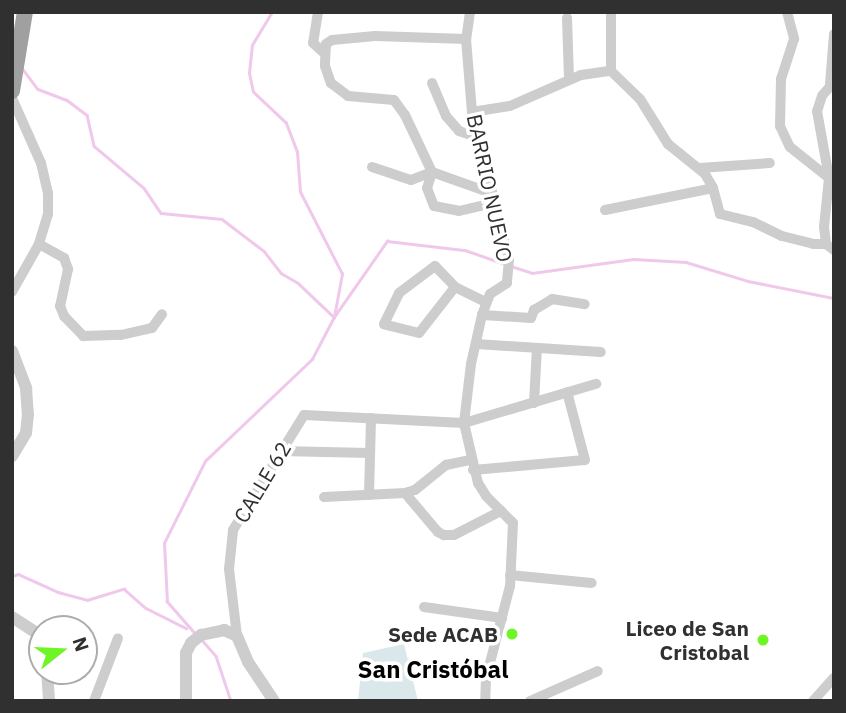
<!DOCTYPE html>
<meta charset="utf-8">
<style>
body{margin:0}
#map{position:relative;width:846px;height:713px;overflow:hidden;background:#fff;font-family:"IBM Plex Sans",sans-serif}
div>[style]{position:absolute}
.green>*{inset:0;background:#dae8ec}
.stream>*{height:2.5px;margin:-1.25px;padding:0 1.25px;transform-origin:1.25px;border-radius:1.25px;background:#f0c8eb}
.minor>*{height:10px;margin:-5px;padding:0 5px;transform-origin:5px;border-radius:5px;background:#cdcdcd}
.tertiary>*{height:12px;margin:-6px;padding:0 6px;transform-origin:6px;border-radius:6px;background:#cdcdcd}
.trunk>*{height:16px;margin:-8px;padding:0 8px;transform-origin:8px;border-radius:8px;background:#a0a0a0}
.dots>*{width:19px;height:19px;translate:-50% -50%;box-sizing:border-box;border:4px solid #fff;border-radius:50%}
span{translate:-50% -50%;white-space:nowrap;text-align:center;line-height:1.15;-webkit-text-stroke:7px #fff;paint-order:stroke}
.street-label{font-size:21px;color:#303030}
.poi-label{font-size:21px;color:#303030;font-weight:700}
.right{translate:-100% -50%;text-align:right}
.quarter-label{font-size:24px;color:#000;font-weight:700}
.frame{position:absolute;inset:0;border:14px solid #303030;pointer-events:none}
.north{position:absolute;left:28px;top:615px;width:70px;height:70px;box-sizing:border-box;background:#fff;border:2px solid #acacac;border-radius:50%;rotate:72deg;font-size:19px;font-weight:700;line-height:28px;text-align:center;color:#303030}
.north::after{content:'';display:block;margin:auto;width:24px;height:32px;background:#6ff525;clip-path:polygon(50% 0,100% 100%,50% 72%,0 100%)}
</style>
<div id="map">
<div class="green">
<div style="clip-path:polygon(404px 644px,418px 701px,358px 701px,363px 653px)"></div>
</div>
<div class="stream">
<div style="left:22px;top:68px;width:26px;rotate:53deg"></div>
<div style="left:38px;top:89px;width:31px;rotate:21deg"></div>
<div style="left:67px;top:100px;width:25px;rotate:37deg"></div>
<div style="left:87px;top:115px;width:32px;rotate:77deg"></div>
<div style="left:94px;top:146px;width:65px;rotate:40deg"></div>
<div style="left:144px;top:188px;width:30px;rotate:56deg"></div>
<div style="left:161px;top:213px;width:61px;rotate:5.6deg"></div>
<div style="left:222px;top:219px;width:53px;rotate:37.3deg"></div>
<div style="left:264px;top:251px;width:28px;rotate:52deg"></div>
<div style="left:281px;top:273px;width:20px;rotate:30deg"></div>
<div style="left:298px;top:283px;width:50px;rotate:43.4deg"></div>
<div style="left:334px;top:317px;width:93px;rotate:-55.1deg"></div>
<div style="left:387px;top:241px;width:79px;rotate:6.6deg"></div>
<div style="left:465px;top:250px;width:42px;rotate:19.3deg"></div>
<div style="left:511px;top:266px;width:22px;rotate:18deg"></div>
<div style="left:532px;top:273px;width:102px;rotate:-7.9deg"></div>
<div style="left:633px;top:259px;width:53px;rotate:3.2deg"></div>
<div style="left:686px;top:262px;width:65px;rotate:17deg"></div>
<div style="left:748px;top:281px;width:88px;rotate:11.2deg"></div>
<div style="left:12px;top:576px;width:6px;rotate:-18deg"></div>
<div style="left:18px;top:574px;width:44px;rotate:24.2deg"></div>
<div style="left:58px;top:592px;width:30px;rotate:15deg"></div>
<div style="left:87px;top:600px;width:39px;rotate:-17deg"></div>
<div style="left:124px;top:589px;width:29px;rotate:41deg"></div>
<div style="left:146px;top:608px;width:45px;rotate:26.6deg"></div>
<div style="left:195px;top:634px;width:43px;rotate:-131.2deg"></div>
<div style="left:167px;top:602px;width:59px;rotate:-92.9deg"></div>
<div style="left:164px;top:543px;width:92px;rotate:-63.4deg"></div>
<div style="left:205px;top:461px;width:148px;rotate:-43.6deg"></div>
<div style="left:312px;top:359px;width:47px;rotate:-62.4deg"></div>
<div style="left:334px;top:317px;width:44px;rotate:-79.5deg"></div>
<div style="left:342px;top:274px;width:92px;rotate:-117.1deg"></div>
<div style="left:300px;top:192px;width:40px;rotate:-94.3deg"></div>
<div style="left:297px;top:152px;width:31px;rotate:-111deg"></div>
<div style="left:286px;top:123px;width:45px;rotate:-136.8deg"></div>
<div style="left:253px;top:92px;width:19px;rotate:-102deg"></div>
<div style="left:249px;top:73px;width:28px;rotate:-84deg"></div>
<div style="left:252px;top:45px;width:39px;rotate:-59deg"></div>
<div style="left:203px;top:641px;width:20px;rotate:49deg"></div>
<div style="left:216px;top:656px;width:47px;rotate:71.6deg"></div>
</div>
<div class="minor">
<div style="left:318px;top:12px;width:31px;rotate:99deg"></div>
<div style="left:313px;top:43px;width:15px;rotate:42deg"></div>
<div style="left:470px;top:12px;width:27px;rotate:98deg"></div>
<div style="left:466px;top:39px;width:73px;rotate:85.3deg"></div>
<div style="left:472px;top:112px;width:152px;rotate:75.9deg"></div>
<div style="left:509px;top:259px;width:24px;rotate:95deg"></div>
<div style="left:507px;top:283px;width:20px;rotate:147deg"></div>
<div style="left:490px;top:294px;width:22px;rotate:111deg"></div>
<div style="left:482px;top:315px;width:50px;rotate:102.7deg"></div>
<div style="left:471px;top:364px;width:59px;rotate:96.8deg"></div>
<div style="left:464px;top:423px;width:62px;rotate:76.9deg"></div>
<div style="left:478px;top:483px;width:15px;rotate:58deg"></div>
<div style="left:486px;top:496px;width:38px;rotate:45deg"></div>
<div style="left:513px;top:523px;width:63px;rotate:92.7deg"></div>
<div style="left:510px;top:586px;width:95px;rotate:104.6deg"></div>
<div style="left:486px;top:678px;width:23px;rotate:92deg"></div>
<div style="left:787px;top:12px;width:28px;rotate:75deg"></div>
<div style="left:794px;top:39px;width:42px;rotate:108deg"></div>
<div style="left:781px;top:79px;width:47px;rotate:91.2deg"></div>
<div style="left:780px;top:126px;width:23px;rotate:65deg"></div>
<div style="left:790px;top:147px;width:50px;rotate:38.5deg"></div>
<div style="left:567px;top:18px;width:61px;rotate:88.1deg"></div>
<div style="left:466px;top:39px;width:91px;rotate:-178.1deg"></div>
<div style="left:375px;top:36px;width:43px;rotate:174.7deg"></div>
<div style="left:332px;top:40px;width:7px;rotate:146deg"></div>
<div style="left:326px;top:44px;width:22px;rotate:93deg"></div>
<div style="left:325px;top:66px;width:18px;rotate:71deg"></div>
<div style="left:331px;top:83px;width:21px;rotate:37deg"></div>
<div style="left:348px;top:96px;width:46px;rotate:5deg"></div>
<div style="left:394px;top:100px;width:19px;rotate:54deg"></div>
<div style="left:405px;top:115px;width:63px;rotate:64.7deg"></div>
<div style="left:432px;top:172px;width:63px;rotate:19.6deg"></div>
<div style="left:611px;top:71px;width:40px;rotate:44deg"></div>
<div style="left:640px;top:99px;width:53px;rotate:58.1deg"></div>
<div style="left:668px;top:144px;width:48px;rotate:39deg"></div>
<div style="left:705px;top:174px;width:16px;rotate:60deg"></div>
<div style="left:713px;top:188px;width:27px;rotate:75deg"></div>
<div style="left:720px;top:214px;width:34px;rotate:14deg"></div>
<div style="left:753px;top:222px;width:32px;rotate:26deg"></div>
<div style="left:782px;top:236px;width:32px;rotate:14deg"></div>
<div style="left:813px;top:244px;width:13px"></div>
<div style="left:834px;top:82px;width:18px;rotate:131deg"></div>
<div style="left:822px;top:96px;width:16px;rotate:108deg"></div>
<div style="left:817px;top:111px;width:68px;rotate:79.8deg"></div>
<div style="left:829px;top:178px;width:49px;rotate:95.8deg"></div>
<div style="left:824px;top:227px;width:17px;rotate:83deg"></div>
<div style="left:826px;top:244px;width:10px;rotate:37deg"></div>
<div style="left:432px;top:83px;width:36px;rotate:67deg"></div>
<div style="left:446px;top:116px;width:20px;rotate:49deg"></div>
<div style="left:459px;top:131px;width:18px;rotate:19deg"></div>
<div style="left:830px;top:84px;width:50px;rotate:-85.4deg"></div>
<div style="left:12px;top:98px;width:71px;rotate:66deg"></div>
<div style="left:41px;top:163px;width:31px;rotate:77deg"></div>
<div style="left:48px;top:193px;width:21px;rotate:90deg"></div>
<div style="left:48px;top:214px;width:31px;rotate:107deg"></div>
<div style="left:39px;top:244px;width:55px;rotate:119.4deg"></div>
<div style="left:472px;top:112px;width:38px;rotate:-9deg"></div>
<div style="left:510px;top:106px;width:77px;rotate:-23.6deg"></div>
<div style="left:581px;top:75px;width:30px;rotate:-8deg"></div>
<div style="left:611px;top:71px;width:59px;rotate:-90deg"></div>
<div style="left:372px;top:167px;width:41px;rotate:18.4deg"></div>
<div style="left:411px;top:180px;width:22px;rotate:-21deg"></div>
<div style="left:700px;top:168px;width:70px;rotate:-4.1deg"></div>
<div style="left:432px;top:172px;width:17px;rotate:107deg"></div>
<div style="left:427px;top:188px;width:19px;rotate:69deg"></div>
<div style="left:434px;top:206px;width:25px;rotate:11deg"></div>
<div style="left:459px;top:211px;width:27px;rotate:-13deg"></div>
<div style="left:485px;top:205px;width:10px;rotate:11deg"></div>
<div style="left:605px;top:210px;width:110px;rotate:-11.5deg"></div>
<div style="left:39px;top:244px;width:29px;rotate:29deg"></div>
<div style="left:64px;top:258px;width:12px;rotate:70deg"></div>
<div style="left:68px;top:269px;width:38px;rotate:102deg"></div>
<div style="left:60px;top:306px;width:11px;rotate:68deg"></div>
<div style="left:64px;top:316px;width:28px;rotate:46deg"></div>
<div style="left:83px;top:336px;width:38px;rotate:-2deg"></div>
<div style="left:121px;top:335px;width:32px;rotate:-13deg"></div>
<div style="left:152px;top:328px;width:17px;rotate:-54deg"></div>
<div style="left:455px;top:287px;width:58px;rotate:128deg"></div>
<div style="left:419px;top:333px;width:36px;rotate:-166deg"></div>
<div style="left:384px;top:324px;width:34px;rotate:-64deg"></div>
<div style="left:399px;top:293px;width:45px;rotate:-36.9deg"></div>
<div style="left:435px;top:266px;width:29px;rotate:46deg"></div>
<div style="left:455px;top:287px;width:34px;rotate:26deg"></div>
<div style="left:482px;top:315px;width:49px;rotate:3.5deg"></div>
<div style="left:531px;top:318px;width:9px;rotate:-69deg"></div>
<div style="left:534px;top:310px;width:21px;rotate:-31deg"></div>
<div style="left:552px;top:299px;width:33px;rotate:9deg"></div>
<div style="left:476px;top:344px;width:125px;rotate:3.7deg"></div>
<div style="left:534px;top:403px;width:55px;rotate:-86.9deg"></div>
<div style="left:280px;top:451px;width:90px;rotate:1.3deg"></div>
<div style="left:473px;top:470px;width:112px;rotate:-5.1deg"></div>
<div style="left:585px;top:460px;width:70px;rotate:-104.8deg"></div>
<div style="left:405px;top:493px;width:51px;rotate:49.8deg"></div>
<div style="left:438px;top:532px;width:7px;rotate:27deg"></div>
<div style="left:444px;top:535px;width:10px"></div>
<div style="left:454px;top:535px;width:53px;rotate:-27.1deg"></div>
<div style="left:369px;top:495px;width:77px;rotate:-88.5deg"></div>
<div style="left:324px;top:497px;width:81px;rotate:-2.8deg"></div>
<div style="left:405px;top:493px;width:10px;rotate:-17deg"></div>
<div style="left:415px;top:490px;width:40px;rotate:-39deg"></div>
<div style="left:446px;top:465px;width:25px;rotate:-12deg"></div>
<div style="left:510px;top:575px;width:82px;rotate:5.6deg"></div>
<div style="left:424px;top:607px;width:79px;rotate:8deg"></div>
<div style="left:237px;top:636px;width:67px;rotate:-96.8deg"></div>
<div style="left:229px;top:569px;width:39px;rotate:-84deg"></div>
<div style="left:233px;top:530px;width:135px;rotate:-58.3deg"></div>
<div style="left:304px;top:415px;width:160px;rotate:2.9deg"></div>
<div style="left:464px;top:423px;width:138px;rotate:-16.5deg"></div>
<div style="left:94px;top:701px;width:67px;rotate:-69.1deg"></div>
<div style="left:530px;top:701px;width:74px;rotate:-23.8deg"></div>
<div style="left:813px;top:701px;width:31px;rotate:-48deg"></div>
</div>
<div class="tertiary">
<div style="left:12px;top:351px;width:40px;rotate:69deg"></div>
<div style="left:26px;top:388px;width:26px;rotate:86deg"></div>
<div style="left:28px;top:414px;width:19px;rotate:96deg"></div>
<div style="left:26px;top:433px;width:27px;rotate:121deg"></div>
<div style="left:12px;top:617px;width:31px;rotate:33deg"></div>
<div style="left:38px;top:634px;width:9px;rotate:63deg"></div>
<div style="left:47px;top:671px;width:30px;rotate:86deg"></div>
<div style="left:186px;top:701px;width:48px;rotate:-90deg"></div>
<div style="left:186px;top:653px;width:11px;rotate:-63deg"></div>
<div style="left:191px;top:643px;width:13px;rotate:-39deg"></div>
<div style="left:201px;top:635px;width:24px;rotate:-12deg"></div>
<div style="left:224px;top:630px;width:14px;rotate:25deg"></div>
<div style="left:237px;top:636px;width:28px;rotate:67deg"></div>
<div style="left:248px;top:662px;width:47px;rotate:56.3deg"></div>
</div>
<div class="trunk">
<div style="left:12px;top:91px;width:80px;rotate:-80.7deg"></div>
</div>
<div class="dots">
<div style="left:512px;top:634px;background:#6ff525"></div>
<div style="left:763px;top:640px;background:#6ff525"></div>
</div>
<div class="street-label">
<span style="left:490px;top:188px;rotate:78deg">BARRIO NUEVO</span>
<span style="left:262px;top:482px;rotate:-59deg">CALLE 62</span>
</div>
<div class="poi-label">
<span class="right" style="left:749px;top:640px">Liceo de San<br>Cristobal</span>
<span class="right" style="left:498px;top:634px">Sede ACAB</span>
</div>
<div class="quarter-label">
<span style="left:433px;top:670px">San Cristóbal</span>
</div>
<div class="frame"></div>
<div class="north">N</div>
</div>
